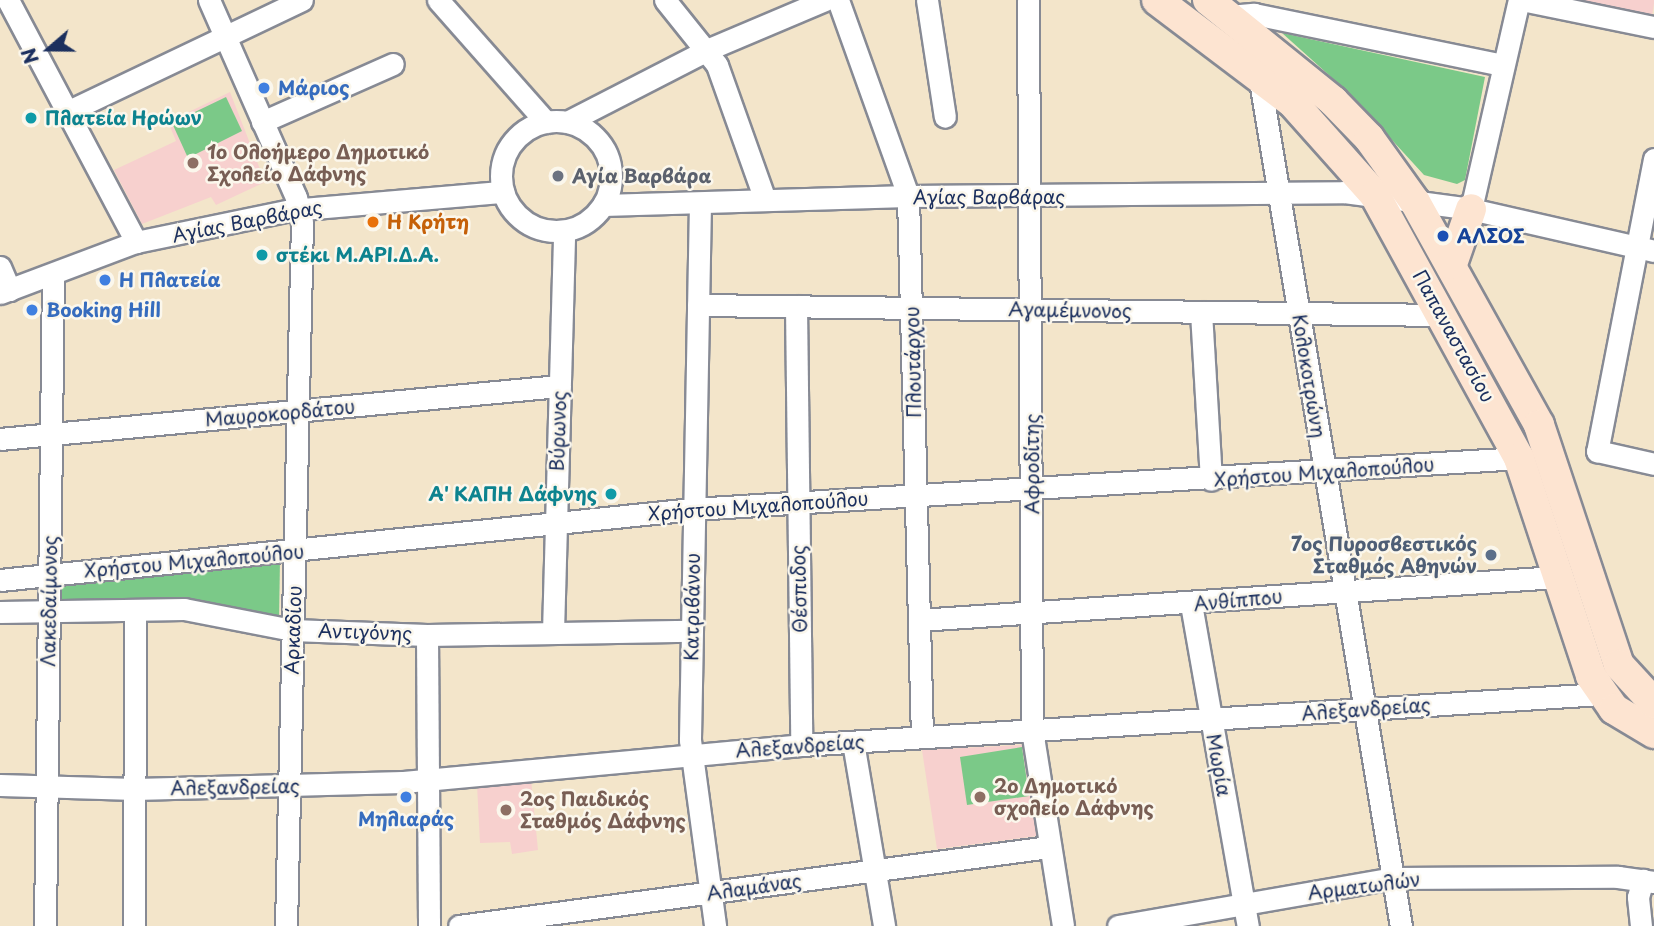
<!DOCTYPE html>
<meta charset="utf-8">
<style>
body{margin:0}
#map{position:relative;width:1654px;height:926px;overflow:hidden;background:#f3e5ca;font-family:"Playpen Sans",sans-serif}
div>[style]{position:absolute}
.built>*{inset:0;background:#f7d0ce}
.green>*{inset:0;background:#7bc988}
.roads{filter:drop-shadow(2px 0 #878a94) drop-shadow(-2px 0 #878a94) drop-shadow(0 2px #878a94) drop-shadow(0 -2px #878a94)}
.street>*{height:21px;margin:-10.5px;padding:0 10.5px;transform-origin:10.5px;border-radius:10.5px;background:#fff}
.street>.ring{margin:-10.5px;padding:0;box-sizing:content-box;background:none;border:21px solid #fff;border-radius:50%}
.secondary>*{height:30px;margin:-15px;padding:0 15px;transform-origin:15px;border-radius:15px;background:#fde4d1}
.dots>*{width:19px;height:19px;translate:-50% -50%;box-sizing:border-box;border:4px solid #fbf7ec;border-radius:50%}
span{translate:-50% -50%;white-space:nowrap;text-align:center;line-height:1.15;-webkit-text-stroke:5px #fbf7ec;paint-order:stroke}
.shop-label{font-size:19px;color:#366cbe;font-weight:700}
.left{translate:0 -50%;text-align:left}
.culture-label{font-size:19px;color:#0d838f;font-weight:700}
.right{translate:-100% -50%;text-align:right}
.education-label{font-size:19px;color:#785e54;font-weight:700}
.worship-label{font-size:19px;color:#5b616d;font-weight:700}
.street-label{font-size:19px;color:#1b2f5e}
.food-label{font-size:19px;color:#c56008;font-weight:700}
.transit-label{font-size:19px;color:#164399;font-weight:700}
.service-label{font-size:19px;color:#4e5e75;font-weight:700}
.north{position:absolute;left:14px;top:14px;width:70px;height:70px;-webkit-text-stroke:5px #fbf7ec;paint-order:stroke;rotate:250deg;font-size:19px;font-weight:700;line-height:28px;text-align:center;color:#1b2f5e}
.north::after{content:'';display:block;margin:auto;width:24px;height:32px;background:#1b2f5e;clip-path:polygon(50% 0,100% 100%,50% 72%,0 100%)}
</style>
<div id="map">
<div class="built">
<div style="clip-path:polygon(1579px 0,1654px 0,1654px 3px,1652px 17px)"></div>
<div style="clip-path:polygon(230px 92px,265px 182px,216px 205px,211px 197px,142px 224px,114px 170px,176px 141px,168px 122px)"></div>
<div style="clip-path:polygon(1023px 745px,1037px 836px,937px 849px,922px 750px)"></div>
<div style="clip-path:polygon(531px 779px,538px 850px,512px 854px,510px 842px,480px 843px,477px 785px)"></div>
</div>
<div class="green">
<div style="clip-path:polygon(1282px 33px,1485px 77px,1465px 180px,1457px 184px,1424px 175px,1349px 93px)"></div>
<div style="clip-path:polygon(226px 97px,242px 131px,188px 158px,172px 123px)"></div>
<div style="clip-path:polygon(280px 559px,279px 621px,56px 608px,59px 581px)"></div>
<div style="clip-path:polygon(1022px 747px,1029px 796px,967px 805px,960px 757px)"></div>
</div>
<div class="roads">
<div class="street">
<div style="left:8px;top:0;width:274px;rotate:62.1deg"></div>
<div style="left:209px;top:0;width:215px;rotate:66.2deg"></div>
<div style="left:296px;top:197px;width:26px;rotate:77deg"></div>
<div style="left:302px;top:222px;width:704px;rotate:91.3deg"></div>
<div style="left:438px;top:0;width:163px;rotate:48.5deg"></div>
<div style="left:665px;top:0;width:83px;rotate:51.3deg"></div>
<div style="left:717px;top:65px;width:143px;rotate:70.4deg"></div>
<div style="left:838px;top:0;width:208px;rotate:70.3deg"></div>
<div style="left:908px;top:196px;width:541px;rotate:88.52deg"></div>
<div style="left:927px;top:0;width:118px;rotate:81.3deg"></div>
<div style="left:1028px;top:0;width:730px;rotate:89.69deg"></div>
<div style="left:1032px;top:730px;width:198px;rotate:81deg"></div>
<div style="left:1522px;top:0;width:135px;rotate:11.6deg"></div>
<div style="left:1229px;top:16px;width:25px;rotate:-5deg"></div>
<div style="left:1254px;top:14px;width:253px;rotate:11.6deg"></div>
<div style="left:1259px;top:75px;width:863px;rotate:80.53deg"></div>
<div style="left:69px;top:111px;width:258px;rotate:-25.5deg"></div>
<div class="ring" style="left:501px;top:121px;width:89px;height:89px"></div>
<div style="left:262px;top:122px;width:143px;rotate:-23.9deg"></div>
<div style="left:567px;top:122px;width:160px;rotate:-27.2deg"></div>
<div style="left:709px;top:49px;width:126px;rotate:-22.9deg"></div>
<div style="left:1654px;top:159px;width:298px;rotate:101deg"></div>
<div style="left:1597px;top:451px;width:58px;rotate:12.8deg"></div>
<div style="left:700px;top:203px;width:537px;rotate:91.07deg"></div>
<div style="left:690px;top:740px;width:188px;rotate:82.3deg"></div>
<div style="left:603px;top:205px;width:305px;rotate:-1.7deg"></div>
<div style="left:908px;top:196px;width:436px;rotate:-0.5deg"></div>
<div style="left:1344px;top:192px;width:128px;rotate:7.6deg"></div>
<div style="left:1471px;top:209px;width:188px;rotate:12.9deg"></div>
<div style="left:1471px;top:209px;width:214px;rotate:-77.1deg"></div>
<div style="left:0;top:267px;width:25px;rotate:67deg"></div>
<div style="left:0;top:293px;width:145px;rotate:-20.6deg"></div>
<div style="left:136px;top:242px;width:158px;rotate:-11.7deg"></div>
<div style="left:291px;top:210px;width:213px;rotate:-4.9deg"></div>
<div style="left:698px;top:305px;width:744px;rotate:0.77deg"></div>
<div style="left:796px;top:306px;width:439px;rotate:89.3deg"></div>
<div style="left:1201px;top:312px;width:168px;rotate:86.6deg"></div>
<div style="left:0;top:439px;width:562px;rotate:-5.42deg"></div>
<div style="left:0;top:580px;width:697px;rotate:-5.85deg"></div>
<div style="left:693px;top:509px;width:828px;rotate:-3.53deg"></div>
<div style="left:1191px;top:604px;width:327px;rotate:80deg"></div>
<div style="left:0;top:612px;width:184px;rotate:-0.9deg"></div>
<div style="left:184px;top:609px;width:110px;rotate:11deg"></div>
<div style="left:292px;top:630px;width:135px;rotate:2.1deg"></div>
<div style="left:427px;top:635px;width:264px;rotate:-0.9deg"></div>
<div style="left:919px;top:620px;width:639px;rotate:-3.86deg"></div>
<div style="left:553px;top:632px;width:401px;rotate:-88.4deg"></div>
<div style="left:427px;top:635px;width:291px;rotate:89.6deg"></div>
<div style="left:853px;top:742px;width:187px;rotate:80.4deg"></div>
<div style="left:0;top:785px;width:135px;rotate:1.7deg"></div>
<div style="left:135px;top:789px;width:268px;rotate:-1.5deg"></div>
<div style="left:403px;top:782px;width:400px;rotate:-5.3deg"></div>
<div style="left:801px;top:745px;width:801px;rotate:-3.65deg"></div>
<div style="left:45px;top:926px;width:651px;rotate:-89.3deg"></div>
<div style="left:134px;top:926px;width:316px;rotate:-89.8deg"></div>
<div style="left:459px;top:926px;width:595px;rotate:-7.63deg"></div>
<div style="left:1118px;top:926px;width:279px;rotate:-9.9deg"></div>
<div style="left:1393px;top:878px;width:225px;rotate:-0.3deg"></div>
<div style="left:1618px;top:877px;width:36px;rotate:8deg"></div>
<div style="left:1641px;top:926px;width:29px;rotate:-96deg"></div>
<div style="left:1638px;top:897px;width:18px;rotate:-74deg"></div>
</div>
<div class="secondary">
<div style="left:1157px;top:0;width:169px;rotate:37.1deg"></div>
<div style="left:1292px;top:102px;width:125px;rotate:48.3deg"></div>
<div style="left:1375px;top:195px;width:300px;rotate:61.3deg"></div>
<div style="left:1519px;top:458px;width:230px;rotate:71.7deg"></div>
<div style="left:1591px;top:676px;width:40px;rotate:55.1deg"></div>
<div style="left:1614px;top:709px;width:47px;rotate:31deg"></div>
<div style="left:1208px;top:0;width:161px;rotate:38.9deg"></div>
<div style="left:1333px;top:101px;width:52px;rotate:45.8deg"></div>
<div style="left:1369px;top:138px;width:79px;rotate:54.3deg"></div>
<div style="left:1415px;top:202px;width:255px;rotate:60.9deg"></div>
<div style="left:1539px;top:425px;width:253px;rotate:71.6deg"></div>
<div style="left:1619px;top:665px;width:52px;rotate:47.4deg"></div>
<div style="left:1452px;top:264px;width:58px;rotate:-70.9deg"></div>
</div>
</div>
<div class="dots">
<div style="left:264px;top:88px;background:#3f7fe0"></div>
<div style="left:31px;top:118px;background:#0f9aa8"></div>
<div style="left:193px;top:163px;background:#8d6e63"></div>
<div style="left:558px;top:176px;background:#6b7280"></div>
<div style="left:373px;top:222px;background:#e8710a"></div>
<div style="left:1443px;top:236px;background:#1a4fb4"></div>
<div style="left:262px;top:255px;background:#0f9aa8"></div>
<div style="left:105px;top:280px;background:#3f7fe0"></div>
<div style="left:32px;top:310px;background:#3f7fe0"></div>
<div style="left:611px;top:494px;background:#0f9aa8"></div>
<div style="left:1491px;top:555px;background:#5c6f8a"></div>
<div style="left:406px;top:797px;background:#3f7fe0"></div>
<div style="left:980px;top:797px;background:#8d6e63"></div>
<div style="left:506px;top:810px;background:#8d6e63"></div>
</div>
<div class="shop-label">
<span class="left" style="left:278px;top:88px">Μάριος</span>
<span class="left" style="left:119px;top:280px">Η Πλατεία</span>
<span class="left" style="left:46px;top:310px">Booking Hill</span>
<span style="left:406px;top:819px">Μηλιαράς</span>
</div>
<div class="culture-label">
<span class="left" style="left:45px;top:118px">Πλατεία Ηρώων</span>
<span class="left" style="left:276px;top:255px">στέκι Μ.ΑΡΙ.Δ.Α.</span>
<span class="right" style="left:597px;top:494px">Α' ΚΑΠΗ Δάφνης</span>
</div>
<div class="education-label">
<span class="left" style="left:207px;top:163px">1ο Ολοήμερο Δημοτικό<br>Σχολείο Δάφνης</span>
<span class="left" style="left:994px;top:797px">2ο Δημοτικό<br>σχολείο Δάφνης</span>
<span class="left" style="left:520px;top:810px">2ος Παιδικός<br>Σταθμός Δάφνης</span>
</div>
<div class="worship-label">
<span class="left" style="left:572px;top:176px">Αγία Βαρβάρα</span>
</div>
<div class="street-label">
<span style="left:989px;top:197px">Αγίας Βαρβάρας</span>
<span style="left:247px;top:221px;rotate:-11deg">Αγίας Βαρβάρας</span>
<span style="left:1070px;top:310px;rotate:1deg">Αγαμέμνονος</span>
<span style="left:1454px;top:336px;rotate:61deg">Παπαναστασίου</span>
<span style="left:913px;top:362px;rotate:-91deg">Πλουτάρχου</span>
<span style="left:1309px;top:376px;rotate:81deg">Κολοκοτρώνη</span>
<span style="left:280px;top:413px;rotate:-5deg">Μαυροκορδάτου</span>
<span style="left:558px;top:431px;rotate:-88deg">Βύρωνος</span>
<span style="left:1032px;top:464px;rotate:-90deg">Αφροδίτης</span>
<span style="left:1324px;top:472px;rotate:-4deg">Χρήστου Μιχαλοπούλου</span>
<span style="left:758px;top:506px;rotate:-4deg">Χρήστου Μιχαλοπούλου</span>
<span style="left:194px;top:561px;rotate:-5deg">Χρήστου Μιχαλοπούλου</span>
<span style="left:799px;top:589px;rotate:-91deg">Θέσπιδος</span>
<span style="left:1238px;top:600px;rotate:-5deg">Ανθίππου</span>
<span style="left:49px;top:601px;rotate:-89deg">Λακεδαίμονος</span>
<span style="left:692px;top:607px;rotate:-89deg">Κατριβάνου</span>
<span style="left:293px;top:630px;rotate:-88deg">Αρκαδίου</span>
<span style="left:365px;top:632px;rotate:2deg">Αντιγόνης</span>
<span style="left:1366px;top:709px;rotate:-4deg">Αλεξανδρείας</span>
<span style="left:800px;top:746px;rotate:-4deg">Αλεξανδρείας</span>
<span style="left:1219px;top:765px;rotate:80deg">Μωρία</span>
<span style="left:235px;top:787px;rotate:-1deg">Αλεξανδρείας</span>
<span style="left:1364px;top:886px;rotate:-7deg">Αρματωλών</span>
<span style="left:754px;top:887px;rotate:-8deg">Αλαμάνας</span>
</div>
<div class="food-label">
<span class="left" style="left:387px;top:222px">Η Κρήτη</span>
</div>
<div class="transit-label">
<span class="left" style="left:1457px;top:236px">ΑΛΣΟΣ</span>
</div>
<div class="service-label">
<span class="right" style="left:1477px;top:555px">7ος Πυροσβεστικός<br>Σταθμός Αθηνών</span>
</div>
<div class="north">N</div>
</div>
